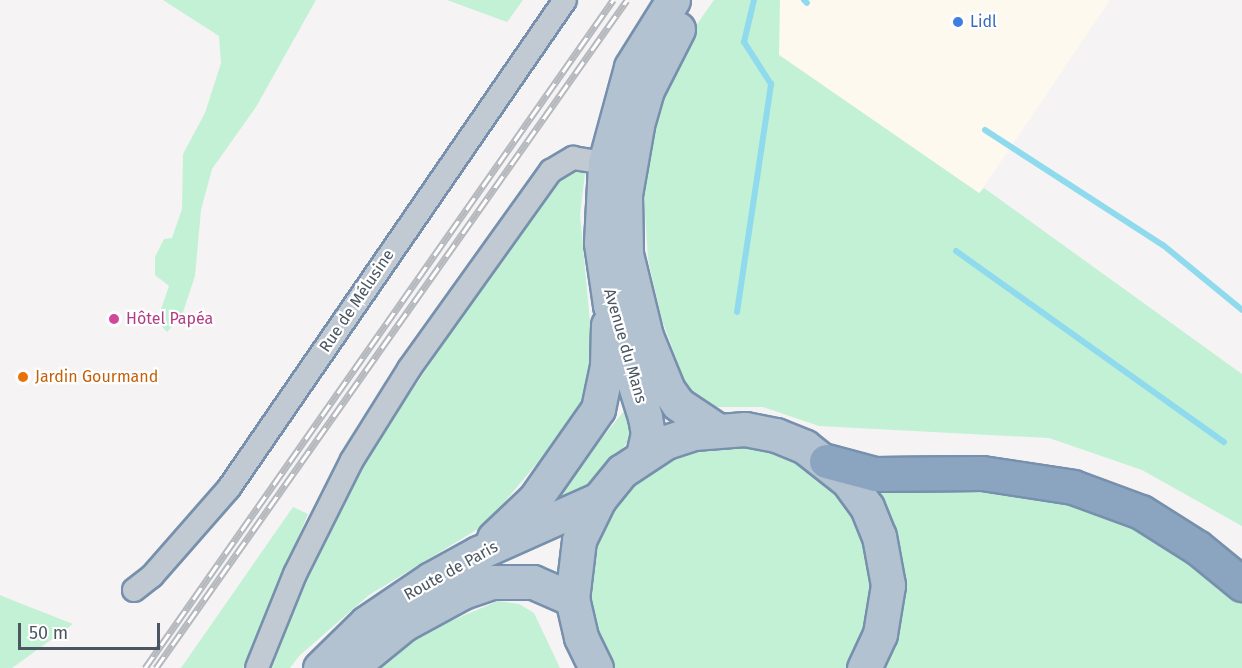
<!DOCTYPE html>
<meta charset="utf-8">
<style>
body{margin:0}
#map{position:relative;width:1242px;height:668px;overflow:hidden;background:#f5f3f3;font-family:"Fira Sans",sans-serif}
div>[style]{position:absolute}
.commercial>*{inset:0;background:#fdf9ef}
.green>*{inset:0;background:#c3f1d5}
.stream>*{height:6px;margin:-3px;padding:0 3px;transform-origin:3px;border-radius:3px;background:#90daee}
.roads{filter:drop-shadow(2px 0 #7690ad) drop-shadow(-2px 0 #7690ad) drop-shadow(0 2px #7690ad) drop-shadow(0 -2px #7690ad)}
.street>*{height:22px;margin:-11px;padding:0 11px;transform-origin:11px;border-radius:11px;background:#c1cad2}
.primary>*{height:33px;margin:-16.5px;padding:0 16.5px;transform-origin:16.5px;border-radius:16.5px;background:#b3c2d1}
.highway>*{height:33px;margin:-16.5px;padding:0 16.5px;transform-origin:16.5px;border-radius:16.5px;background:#8ba5c1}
.rail>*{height:7px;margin-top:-3.5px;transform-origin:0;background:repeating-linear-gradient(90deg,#fff 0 14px,#b5b8bd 0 28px);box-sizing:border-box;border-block:2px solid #b5b8bd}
.dots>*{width:16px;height:16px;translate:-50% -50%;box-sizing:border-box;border:3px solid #fff;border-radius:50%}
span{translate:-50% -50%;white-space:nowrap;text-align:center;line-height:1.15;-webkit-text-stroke:4.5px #fff;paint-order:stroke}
.shop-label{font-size:16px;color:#366cbe}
.left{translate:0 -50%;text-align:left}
.street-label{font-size:16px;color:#4a5661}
.hotel-label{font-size:16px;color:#b23c85}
.food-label{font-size:16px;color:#c56008}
.scale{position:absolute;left:18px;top:623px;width:142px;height:27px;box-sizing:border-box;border:3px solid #4a5661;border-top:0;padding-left:8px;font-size:18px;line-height:21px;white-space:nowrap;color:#4a5661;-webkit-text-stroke:4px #fff;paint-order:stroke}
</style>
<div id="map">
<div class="commercial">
<div style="clip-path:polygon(779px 0,1110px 0,979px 194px,777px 53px)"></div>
</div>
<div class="green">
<div style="clip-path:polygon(163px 0,316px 0,256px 107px,212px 169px,201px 210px,195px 276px,182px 315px,167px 332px,157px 321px,169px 286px,155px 275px,155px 257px,164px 239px,172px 238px,182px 209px,183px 154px,205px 113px,221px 63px,219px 36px)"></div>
<div style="clip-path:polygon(447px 0,523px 0,507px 22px)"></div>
<div style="clip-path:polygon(714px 0,780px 0,779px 55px,979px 193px,984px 188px,1242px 374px,1242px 526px,1142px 470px,1049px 438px,819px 426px,763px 407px,712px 407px,679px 384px,682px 374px,662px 320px,648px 259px,643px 179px,655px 118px,671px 77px,695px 27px)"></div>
<div style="clip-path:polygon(575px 165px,585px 174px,580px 215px,594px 365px,580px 412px,486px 524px,369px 595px,299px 656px,290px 668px,272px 668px,302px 585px,357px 472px,500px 260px,560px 178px)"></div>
<div style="clip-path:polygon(632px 401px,632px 436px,623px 448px,580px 496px,548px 505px)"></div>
<div style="clip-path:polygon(766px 443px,838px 486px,869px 542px,874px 605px,849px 668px,609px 668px,595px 643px,584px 564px,616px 491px,682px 446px)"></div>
<div style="clip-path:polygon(871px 485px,1038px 489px,1158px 532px,1242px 597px,1242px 668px,878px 668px)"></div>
<div style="clip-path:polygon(293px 507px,308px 514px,243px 668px,181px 668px)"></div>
<div style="clip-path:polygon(0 595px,17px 602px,73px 624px,12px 668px,0 668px)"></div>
<div style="clip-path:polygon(498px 601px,519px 604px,534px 613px,560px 668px,379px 668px,404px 646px,444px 624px)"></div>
</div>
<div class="stream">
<div style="left:804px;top:0;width:4px;rotate:45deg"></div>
<div style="left:985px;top:130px;width:212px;rotate:32.9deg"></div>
<div style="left:1163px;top:245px;width:102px;rotate:39.4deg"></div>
<div style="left:956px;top:251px;width:329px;rotate:35.5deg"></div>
<div style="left:737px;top:312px;width:231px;rotate:-81.5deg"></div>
<div style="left:771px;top:84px;width:50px;rotate:-122.7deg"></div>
<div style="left:744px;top:42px;width:43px;rotate:-76.6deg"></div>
</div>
<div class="roads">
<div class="street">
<div style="left:134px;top:590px;width:23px;rotate:-38deg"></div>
<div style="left:152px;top:576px;width:117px;rotate:-48.8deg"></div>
<div style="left:229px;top:488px;width:592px;rotate:-55.45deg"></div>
<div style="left:257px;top:668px;width:101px;rotate:-68deg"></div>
<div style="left:295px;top:574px;width:127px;rotate:-63.4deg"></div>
<div style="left:352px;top:460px;width:107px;rotate:-57.9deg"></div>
<div style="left:409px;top:369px;width:244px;rotate:-54.4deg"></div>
<div style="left:551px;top:171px;width:26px;rotate:-31deg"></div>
<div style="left:573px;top:158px;width:32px;rotate:9deg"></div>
</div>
<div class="primary">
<div style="left:678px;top:29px;width:68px;rotate:116.9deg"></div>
<div style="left:647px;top:90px;width:37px;rotate:106deg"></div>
<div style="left:637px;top:126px;width:70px;rotate:99.9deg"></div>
<div style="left:625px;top:195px;width:59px;rotate:89deg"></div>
<div style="left:626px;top:254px;width:84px;rotate:76.3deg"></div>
<div style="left:646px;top:336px;width:58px;rotate:67.8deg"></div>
<div style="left:668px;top:390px;width:17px;rotate:54deg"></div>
<div style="left:678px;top:404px;width:47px;rotate:33.7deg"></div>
<div style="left:643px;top:455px;width:22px;rotate:-77deg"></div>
<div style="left:648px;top:434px;width:17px;rotate:-100deg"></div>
<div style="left:645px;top:417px;width:117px;rotate:-107.4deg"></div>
<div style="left:610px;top:305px;width:63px;rotate:-98.3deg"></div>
<div style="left:601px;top:243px;width:80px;rotate:-87.1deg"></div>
<div style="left:605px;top:163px;width:99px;rotate:-74.8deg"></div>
<div style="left:631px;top:67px;width:79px;rotate:-57.9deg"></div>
<div style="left:494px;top:538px;width:57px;rotate:-43.6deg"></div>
<div style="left:535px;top:499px;width:110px;rotate:-55deg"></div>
<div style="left:598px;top:409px;width:44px;rotate:-78.2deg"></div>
<div style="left:607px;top:366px;width:41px;rotate:-88.6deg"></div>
<div style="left:320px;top:668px;width:64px;rotate:-44.4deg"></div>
<div style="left:366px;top:623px;width:78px;rotate:-34.1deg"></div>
<div style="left:431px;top:579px;width:54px;rotate:-29deg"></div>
<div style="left:478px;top:553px;width:133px;rotate:-24.1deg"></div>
<div style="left:350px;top:668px;width:70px;rotate:-39.2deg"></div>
<div style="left:404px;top:624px;width:67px;rotate:-28.5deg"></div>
<div style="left:463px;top:592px;width:31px;rotate:-19deg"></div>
<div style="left:492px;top:582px;width:41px"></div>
<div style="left:533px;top:582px;width:43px;rotate:23.6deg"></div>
<div style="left:596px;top:668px;width:34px;rotate:-116deg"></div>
<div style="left:581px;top:637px;width:39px;rotate:-103deg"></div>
<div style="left:572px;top:599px;width:59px;rotate:-83.2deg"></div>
<div style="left:579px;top:540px;width:46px;rotate:-64deg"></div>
<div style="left:599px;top:499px;width:36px;rotate:-51deg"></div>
<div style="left:622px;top:471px;width:53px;rotate:-33.4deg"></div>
<div style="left:666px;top:442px;width:29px;rotate:-18deg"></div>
<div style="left:694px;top:433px;width:51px;rotate:-4.5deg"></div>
<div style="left:745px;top:429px;width:32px;rotate:11deg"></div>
<div style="left:776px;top:435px;width:31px;rotate:22deg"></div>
<div style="left:805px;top:447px;width:55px;rotate:38.3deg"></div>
<div style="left:848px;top:481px;width:32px;rotate:54deg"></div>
<div style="left:867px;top:507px;width:31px;rotate:68deg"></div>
<div style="left:879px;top:536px;width:50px;rotate:79.6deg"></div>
<div style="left:888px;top:585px;width:50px;rotate:99.3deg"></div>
<div style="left:880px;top:634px;width:38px;rotate:115deg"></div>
</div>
<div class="highway">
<div style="left:826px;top:461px;width:51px;rotate:14.9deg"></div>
<div style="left:875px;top:474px;width:107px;rotate:-0.5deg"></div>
<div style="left:982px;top:473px;width:92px;rotate:8.7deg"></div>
<div style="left:1073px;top:487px;width:72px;rotate:20.2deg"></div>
<div style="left:1141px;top:512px;width:67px;rotate:32.3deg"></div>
<div style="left:1198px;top:548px;width:57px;rotate:39.3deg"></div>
</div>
</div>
<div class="rail">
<div style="left:145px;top:668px;width:816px;rotate:-54.98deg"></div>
<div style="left:156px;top:668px;width:817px;rotate:-54.81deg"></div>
</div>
<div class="dots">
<div style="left:958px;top:22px;background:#3f7fe0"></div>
<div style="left:114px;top:319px;background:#d1479c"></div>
<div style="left:23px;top:377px;background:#e8710a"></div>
</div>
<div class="shop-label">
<span class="left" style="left:970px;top:22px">Lidl</span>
</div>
<div class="street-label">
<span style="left:357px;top:301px;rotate:-56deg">Rue de Mélusine</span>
<span style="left:625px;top:346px;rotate:74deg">Avenue du Mans</span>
<span style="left:451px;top:571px;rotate:-29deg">Route de Paris</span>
</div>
<div class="hotel-label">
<span class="left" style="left:126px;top:319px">Hôtel Papéa</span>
</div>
<div class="food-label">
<span class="left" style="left:35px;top:377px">Jardin Gourmand</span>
</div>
<div class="scale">50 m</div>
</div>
